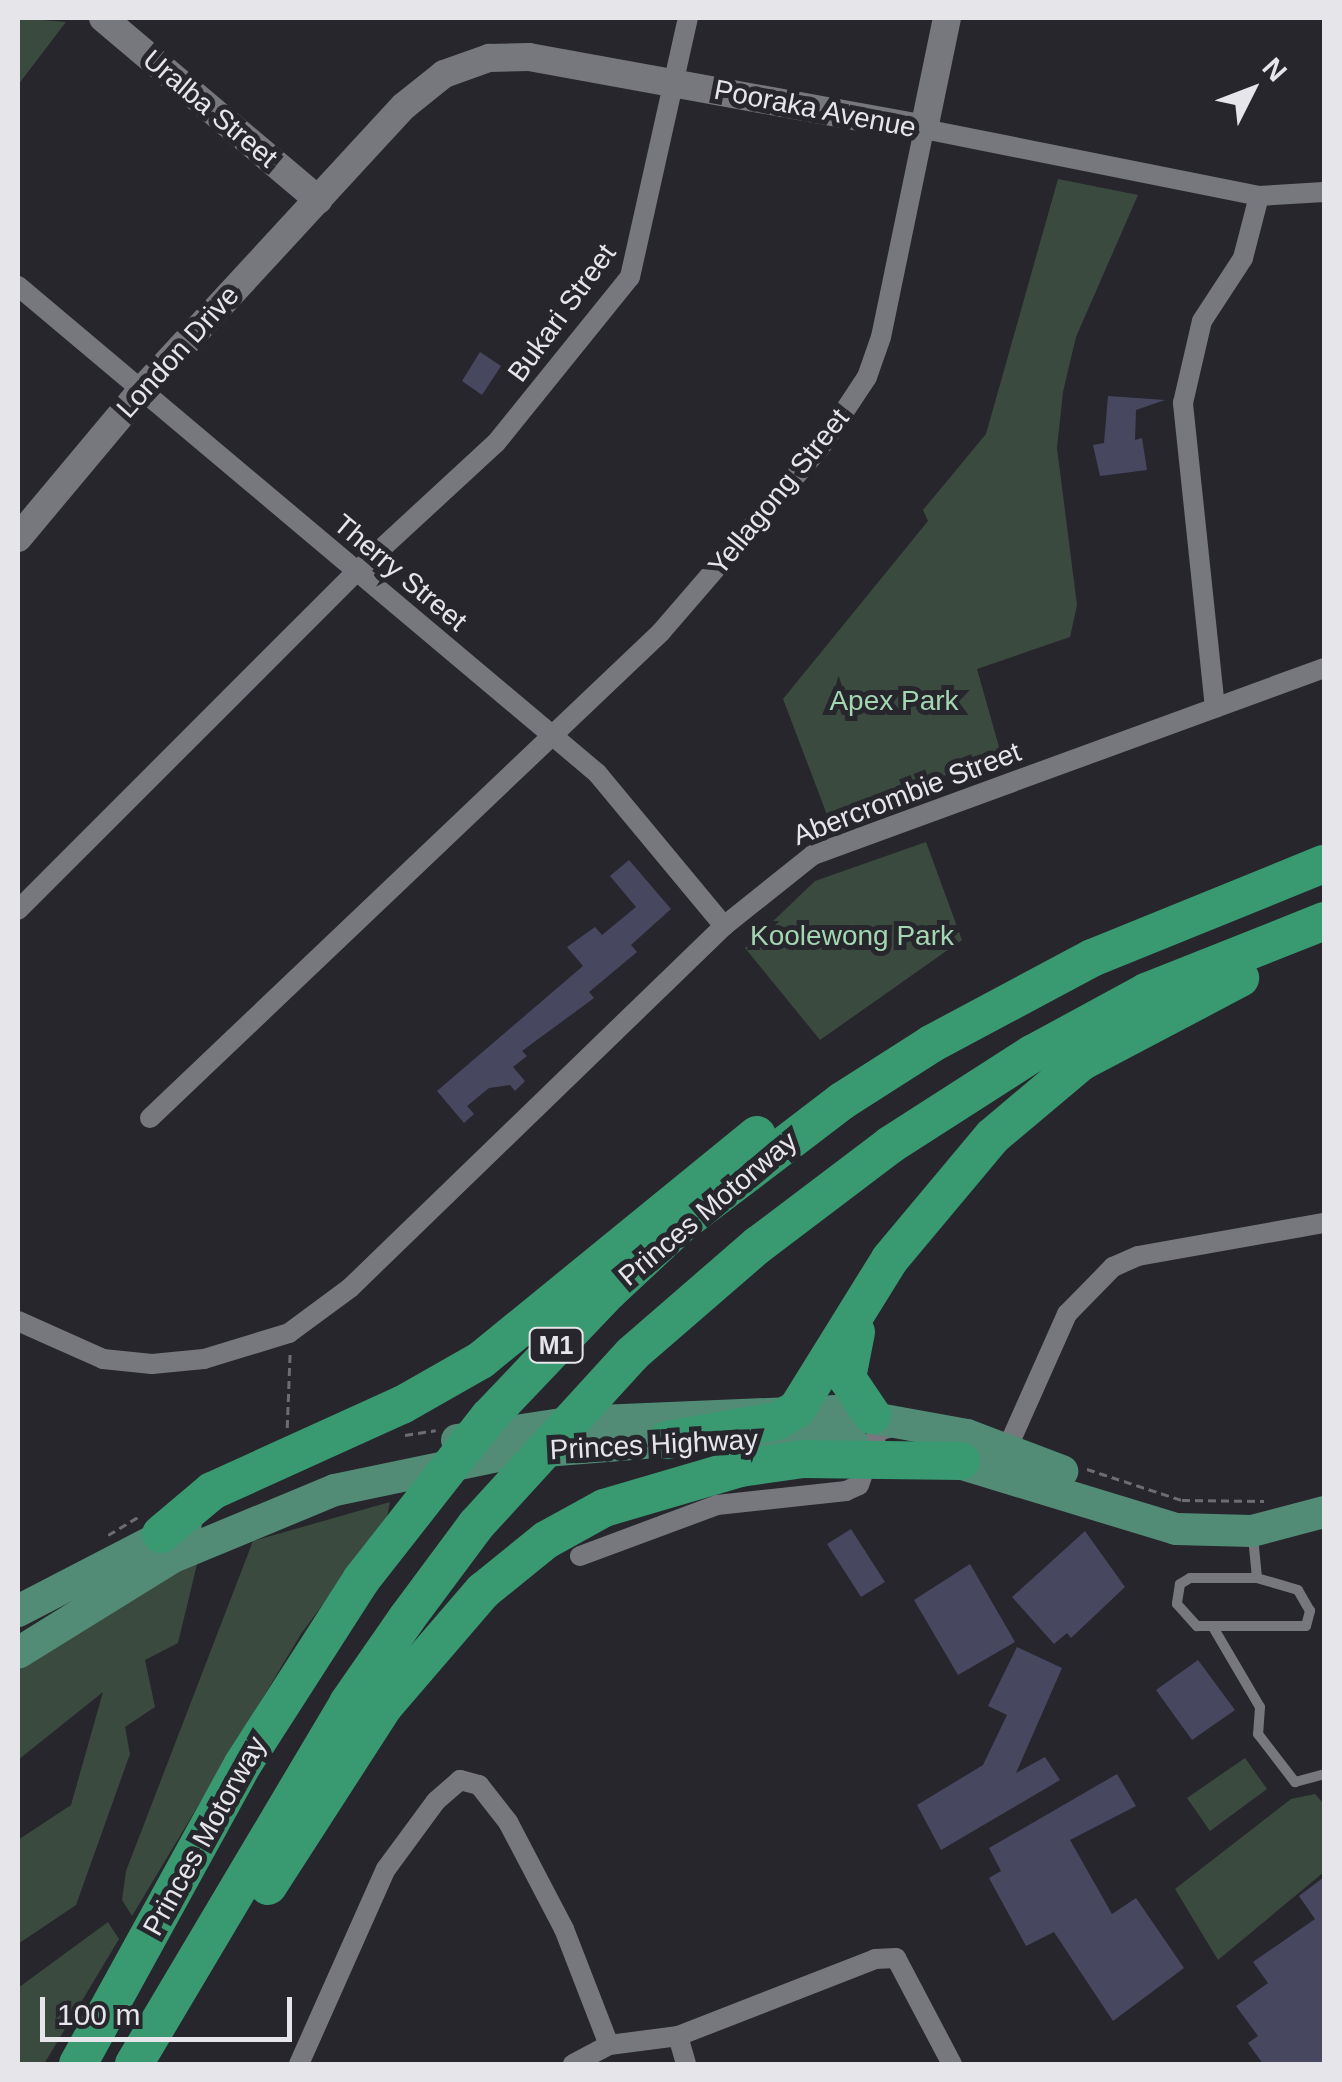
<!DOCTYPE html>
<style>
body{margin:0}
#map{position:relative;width:1342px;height:2082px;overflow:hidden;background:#26262c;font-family:Helvetica,sans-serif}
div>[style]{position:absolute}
.green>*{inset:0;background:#3b4a3f}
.building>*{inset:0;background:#484760}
.path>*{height:2.5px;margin-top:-1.25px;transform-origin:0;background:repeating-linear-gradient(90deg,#6c6c72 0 8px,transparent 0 13px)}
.lane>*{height:10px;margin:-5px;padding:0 5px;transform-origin:5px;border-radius:5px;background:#77777e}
.street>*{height:20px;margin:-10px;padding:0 10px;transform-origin:10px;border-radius:10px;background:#77777e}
.secondary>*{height:28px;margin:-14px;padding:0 14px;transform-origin:14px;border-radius:14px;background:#77777e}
.primary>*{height:32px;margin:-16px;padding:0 16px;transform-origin:16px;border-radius:16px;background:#528c76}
.highway>*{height:38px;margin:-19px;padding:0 19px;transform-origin:19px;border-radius:19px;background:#399a71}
span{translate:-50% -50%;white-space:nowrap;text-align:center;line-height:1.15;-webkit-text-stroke:10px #26262c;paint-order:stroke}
.shield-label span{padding:2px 8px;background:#26262c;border:2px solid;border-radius:8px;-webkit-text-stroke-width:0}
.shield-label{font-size:25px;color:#e6e6ea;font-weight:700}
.street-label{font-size:28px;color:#e6e6ea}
.park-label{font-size:28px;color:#a5d6b2}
.frame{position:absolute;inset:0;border:20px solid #e6e6ea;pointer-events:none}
.north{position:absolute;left:1202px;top:40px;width:100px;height:100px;-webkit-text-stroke:8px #26262c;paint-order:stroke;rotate:48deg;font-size:28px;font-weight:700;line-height:40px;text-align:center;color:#e6e6ea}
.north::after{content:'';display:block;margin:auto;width:35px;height:45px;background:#e6e6ea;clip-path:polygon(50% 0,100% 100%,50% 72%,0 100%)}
.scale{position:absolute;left:40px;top:1997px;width:252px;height:45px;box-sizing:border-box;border:5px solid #e6e6ea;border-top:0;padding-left:12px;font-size:30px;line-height:35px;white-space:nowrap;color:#e6e6ea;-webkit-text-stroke:8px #26262c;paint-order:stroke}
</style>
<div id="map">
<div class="green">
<div style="clip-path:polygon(18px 18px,66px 22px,18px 85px)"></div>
<div style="clip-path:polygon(1058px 179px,1138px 195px,1076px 337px,1063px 392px,1057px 448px,1077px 605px,1070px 637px,977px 669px,1001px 754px,829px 820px,783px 699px,928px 521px,923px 510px,986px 434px)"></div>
<div style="clip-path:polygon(926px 842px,962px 940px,820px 1040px,745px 948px,815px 881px)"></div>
<div style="clip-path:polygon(390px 1502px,387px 1517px,301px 1634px,132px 1916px,122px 1900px,126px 1871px,253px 1541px)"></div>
<div style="clip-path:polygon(198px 1560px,178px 1643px,145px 1660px,155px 1707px,125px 1727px,130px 1754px,76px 1905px,18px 1944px,18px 1840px,71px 1805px,103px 1692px,18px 1760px,18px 1671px)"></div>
<div style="clip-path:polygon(1245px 1758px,1267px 1789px,1210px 1831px,1187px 1798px)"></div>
<div style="clip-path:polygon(1315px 1794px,1324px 1804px,1324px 1872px,1218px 1960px,1175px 1889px,1291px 1799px)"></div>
<div style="clip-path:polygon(108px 1922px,119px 1939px,44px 2064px,18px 2064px,18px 1988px)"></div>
</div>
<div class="building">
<div style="clip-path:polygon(480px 352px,501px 366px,482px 395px,462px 381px)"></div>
<div style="clip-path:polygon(1108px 396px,1165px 400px,1136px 410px,1135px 440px,1142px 438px,1147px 470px,1100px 476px,1093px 445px,1104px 443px)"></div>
<div style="clip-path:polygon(629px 860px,671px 909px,631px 945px,637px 952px,589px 992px,594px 998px,522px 1051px,527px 1056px,513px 1067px,525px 1081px,515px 1091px,510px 1085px,489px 1088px,467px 1106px,474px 1114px,464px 1123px,437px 1091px,583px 966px,567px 947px,595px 927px,602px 935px,636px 907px,610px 876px)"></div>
<div style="clip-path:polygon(851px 1529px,885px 1582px,861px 1597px,827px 1544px)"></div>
<div style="clip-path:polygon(1085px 1531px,1125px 1587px,1071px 1638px,1067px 1633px,1054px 1644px,1012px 1597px)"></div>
<div style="clip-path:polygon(970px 1564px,1015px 1642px,958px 1675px,914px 1600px)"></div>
<div style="clip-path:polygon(1017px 1647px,1062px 1668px,1016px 1773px,1045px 1757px,1060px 1780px,941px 1850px,917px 1805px,983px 1765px,1007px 1715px,988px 1706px)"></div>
<div style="clip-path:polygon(1198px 1660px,1235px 1710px,1192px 1740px,1156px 1690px)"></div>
<div style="clip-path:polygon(1117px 1774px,1136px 1806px,1070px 1840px,1112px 1914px,1136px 1898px,1184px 1968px,1113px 2021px,1054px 1932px,1026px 1946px,989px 1878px,1001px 1871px,989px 1848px)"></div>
<div style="clip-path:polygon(1324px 1877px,1324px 2064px,1263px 2064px,1248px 2043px,1258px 2036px,1236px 2006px,1268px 1983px,1253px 1962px,1315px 1919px,1299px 1896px)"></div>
</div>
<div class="path">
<div style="left:287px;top:1428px;width:77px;rotate:-87.8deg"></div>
<div style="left:405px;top:1435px;width:31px;rotate:-9deg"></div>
<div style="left:1087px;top:1469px;width:100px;rotate:18.1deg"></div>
<div style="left:1182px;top:1500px;width:82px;rotate:0.7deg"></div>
<div style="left:108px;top:1535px;width:37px;rotate:-31deg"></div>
</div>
<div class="lane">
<div style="left:1253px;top:1537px;width:41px;rotate:84.4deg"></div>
<div style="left:1257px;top:1578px;width:67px;rotate:180deg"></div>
<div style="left:1190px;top:1578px;width:12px;rotate:149deg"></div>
<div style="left:1180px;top:1584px;width:20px;rotate:99deg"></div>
<div style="left:1177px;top:1604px;width:30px;rotate:48deg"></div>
<div style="left:1197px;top:1626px;width:109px"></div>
<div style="left:1306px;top:1626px;width:16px;rotate:-75deg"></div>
<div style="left:1310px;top:1611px;width:24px;rotate:-120deg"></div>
<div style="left:1298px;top:1590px;width:43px;rotate:-163.7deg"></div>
<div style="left:1213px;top:1627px;width:93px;rotate:59.6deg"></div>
<div style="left:1260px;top:1707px;width:27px;rotate:94deg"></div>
<div style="left:1258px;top:1734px;width:61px;rotate:52.4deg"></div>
<div style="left:1295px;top:1782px;width:30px;rotate:-15deg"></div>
</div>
<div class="street">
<div style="left:18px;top:286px;width:757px;rotate:40.07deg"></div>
<div style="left:597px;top:773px;width:199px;rotate:50.3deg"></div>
<div style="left:1215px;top:708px;width:307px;rotate:-96deg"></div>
<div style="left:1183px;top:403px;width:84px;rotate:-77deg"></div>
<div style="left:1202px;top:321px;width:75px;rotate:-56.9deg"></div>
<div style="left:1243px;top:258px;width:64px;rotate:-75.5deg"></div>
<div style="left:18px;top:910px;width:478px;rotate:-45deg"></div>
<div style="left:356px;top:572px;width:190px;rotate:-42.7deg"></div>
<div style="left:496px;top:443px;width:213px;rotate:-51.1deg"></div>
<div style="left:630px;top:277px;width:265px;rotate:-77.4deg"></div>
<div style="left:150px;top:1118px;width:705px;rotate:-43.56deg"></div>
<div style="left:661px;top:632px;width:243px;rotate:-49.2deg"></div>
<div style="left:820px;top:448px;width:85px;rotate:-56.5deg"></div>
<div style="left:867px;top:377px;width:42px;rotate:-70.7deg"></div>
<div style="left:881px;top:337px;width:212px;rotate:-78.3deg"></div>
<div style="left:924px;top:129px;width:342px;rotate:11.3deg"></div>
<div style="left:1259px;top:196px;width:65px;rotate:-3.5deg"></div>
<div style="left:18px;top:1321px;width:93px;rotate:24.1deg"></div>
<div style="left:103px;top:1359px;width:49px;rotate:5.8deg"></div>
<div style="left:152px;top:1364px;width:52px;rotate:-5.5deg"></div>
<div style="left:204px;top:1359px;width:89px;rotate:-17deg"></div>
<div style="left:289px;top:1333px;width:76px;rotate:-36.4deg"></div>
<div style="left:350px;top:1288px;width:520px;rotate:-44.07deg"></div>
<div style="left:724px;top:926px;width:114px;rotate:-38.6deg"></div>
<div style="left:813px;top:855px;width:544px;rotate:-20.1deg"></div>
<div style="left:1002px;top:1460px;width:160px;rotate:-66deg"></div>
<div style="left:1067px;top:1314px;width:66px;rotate:-45.6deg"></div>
<div style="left:1113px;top:1267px;width:27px;rotate:-24deg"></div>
<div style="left:1138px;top:1256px;width:189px;rotate:-10.1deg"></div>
<div style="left:580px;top:1556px;width:146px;rotate:-20.4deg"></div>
<div style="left:717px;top:1505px;width:130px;rotate:-6.2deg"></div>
<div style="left:846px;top:1491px;width:14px;rotate:-25deg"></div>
<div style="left:859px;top:1485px;width:57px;rotate:-70.6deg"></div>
<div style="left:878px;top:1431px;width:19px;rotate:-16deg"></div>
<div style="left:678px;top:2036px;width:29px;rotate:74deg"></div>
<div style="left:299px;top:2064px;width:214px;rotate:-66deg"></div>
<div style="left:386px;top:1869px;width:84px;rotate:-53.7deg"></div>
<div style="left:436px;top:1801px;width:32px;rotate:-41deg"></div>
<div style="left:460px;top:1780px;width:20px;rotate:15deg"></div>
<div style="left:479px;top:1785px;width:47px;rotate:51.9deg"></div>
<div style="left:508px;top:1822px;width:121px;rotate:62.4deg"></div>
<div style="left:564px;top:1929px;width:124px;rotate:68.8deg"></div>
<div style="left:573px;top:2064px;width:41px;rotate:-27.8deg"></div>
<div style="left:609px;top:2045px;width:70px;rotate:-7.4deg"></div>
<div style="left:678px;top:2036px;width:212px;rotate:-21.3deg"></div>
<div style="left:875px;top:1959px;width:21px;rotate:-3deg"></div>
<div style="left:896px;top:1958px;width:120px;rotate:62.2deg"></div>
</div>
<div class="secondary">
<div style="left:103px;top:18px;width:282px;rotate:40.2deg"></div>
<div style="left:18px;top:538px;width:190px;rotate:-50.1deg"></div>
<div style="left:140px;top:392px;width:389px;rotate:-47.3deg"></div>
<div style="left:404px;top:106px;width:51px;rotate:-38.7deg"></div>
<div style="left:444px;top:74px;width:48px;rotate:-19.6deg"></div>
<div style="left:489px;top:58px;width:40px;rotate:-1.4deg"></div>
<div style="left:529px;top:57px;width:402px;rotate:10.3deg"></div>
<div style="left:924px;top:129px;width:113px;rotate:-78.3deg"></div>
</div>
<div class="primary">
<div style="left:742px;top:1439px;width:111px;rotate:2.1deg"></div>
<div style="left:457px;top:1440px;width:119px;rotate:-8.7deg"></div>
<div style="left:575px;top:1422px;width:259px;rotate:-2.4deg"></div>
<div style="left:834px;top:1411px;width:135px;rotate:10.2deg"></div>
<div style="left:967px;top:1435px;width:102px;rotate:20.8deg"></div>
<div style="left:936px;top:1456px;width:251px;rotate:16.9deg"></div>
<div style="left:1176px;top:1529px;width:76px;rotate:1.5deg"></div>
<div style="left:1252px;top:1531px;width:74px;rotate:-14.8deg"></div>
<div style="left:18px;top:1611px;width:189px;rotate:-27.4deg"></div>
<div style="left:18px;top:1653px;width:182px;rotate:-31.8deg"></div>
<div style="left:173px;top:1557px;width:175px;rotate:-22.5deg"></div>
<div style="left:335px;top:1490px;width:177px;rotate:-11.8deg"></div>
<div style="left:508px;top:1454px;width:186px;rotate:-4.6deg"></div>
</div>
<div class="highway">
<div style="left:856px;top:1332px;width:47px;rotate:101.1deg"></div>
<div style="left:847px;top:1378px;width:45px;rotate:56deg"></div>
<div style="left:667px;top:1440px;width:112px;rotate:-9.8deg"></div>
<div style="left:777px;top:1421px;width:23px;rotate:-31deg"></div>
<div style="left:797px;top:1409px;width:176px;rotate:-58.2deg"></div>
<div style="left:890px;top:1259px;width:160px;rotate:-50.1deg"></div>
<div style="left:993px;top:1136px;width:115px;rotate:-40.1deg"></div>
<div style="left:1081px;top:1062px;width:180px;rotate:-27.8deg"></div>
<div style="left:161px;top:1534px;width:67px;rotate:-40.1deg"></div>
<div style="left:212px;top:1491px;width:209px;rotate:-24.4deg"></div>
<div style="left:402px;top:1405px;width:91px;rotate:-29.7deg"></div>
<div style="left:481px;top:1360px;width:356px;rotate:-39.2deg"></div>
<div style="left:268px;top:1886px;width:214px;rotate:-57.2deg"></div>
<div style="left:384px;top:1706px;width:152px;rotate:-49.3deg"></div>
<div style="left:483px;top:1591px;width:81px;rotate:-39deg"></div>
<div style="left:546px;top:1540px;width:66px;rotate:-28.9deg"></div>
<div style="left:604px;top:1508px;width:142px;rotate:-16.4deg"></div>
<div style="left:740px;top:1468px;width:64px;rotate:-8.1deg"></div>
<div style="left:803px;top:1459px;width:158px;rotate:0.7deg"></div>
<div style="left:78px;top:2064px;width:342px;rotate:-61.2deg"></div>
<div style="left:243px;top:1764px;width:219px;rotate:-57.3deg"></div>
<div style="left:361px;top:1580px;width:207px;rotate:-51.9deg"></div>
<div style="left:489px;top:1417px;width:173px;rotate:-46.4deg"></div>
<div style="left:608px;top:1292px;width:101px;rotate:-43deg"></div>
<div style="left:682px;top:1223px;width:201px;rotate:-37.3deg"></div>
<div style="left:842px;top:1101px;width:106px;rotate:-32.6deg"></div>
<div style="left:931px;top:1044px;width:183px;rotate:-28.1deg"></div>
<div style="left:1092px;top:958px;width:250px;rotate:-22.1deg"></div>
<div style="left:134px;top:2064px;width:420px;rotate:-59.3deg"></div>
<div style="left:348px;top:1703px;width:103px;rotate:-55.2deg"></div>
<div style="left:407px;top:1618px;width:116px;rotate:-53.4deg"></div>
<div style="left:476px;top:1525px;width:231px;rotate:-47.6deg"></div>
<div style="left:632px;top:1354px;width:167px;rotate:-40.9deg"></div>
<div style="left:758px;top:1245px;width:166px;rotate:-37.1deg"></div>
<div style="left:890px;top:1145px;width:169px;rotate:-32.7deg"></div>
<div style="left:1032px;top:1054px;width:130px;rotate:-28.5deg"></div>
<div style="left:1146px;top:992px;width:192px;rotate:-21.7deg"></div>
</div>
<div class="shield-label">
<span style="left:556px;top:1345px">M1</span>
</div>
<div class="street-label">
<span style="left:210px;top:109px;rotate:40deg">Uralba Street</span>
<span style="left:815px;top:109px;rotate:11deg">Pooraka Avenue</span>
<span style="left:562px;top:313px;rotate:-54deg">Bukari Street</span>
<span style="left:178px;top:352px;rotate:-48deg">London Drive</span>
<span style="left:779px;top:492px;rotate:-51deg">Yellagong Street</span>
<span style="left:400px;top:573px;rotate:40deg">Therry Street</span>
<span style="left:907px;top:794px;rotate:-21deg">Abercrombie Street</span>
<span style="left:708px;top:1209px;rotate:-40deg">Princes Motorway</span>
<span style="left:654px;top:1445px;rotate:-3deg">Princes Highway</span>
<span style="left:205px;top:1836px;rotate:-61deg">Princes Motorway</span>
</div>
<div class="park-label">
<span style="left:894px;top:701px">Apex Park</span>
<span style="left:852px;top:936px">Koolewong Park</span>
</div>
<div class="frame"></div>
<div class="north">N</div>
<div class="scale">100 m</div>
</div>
